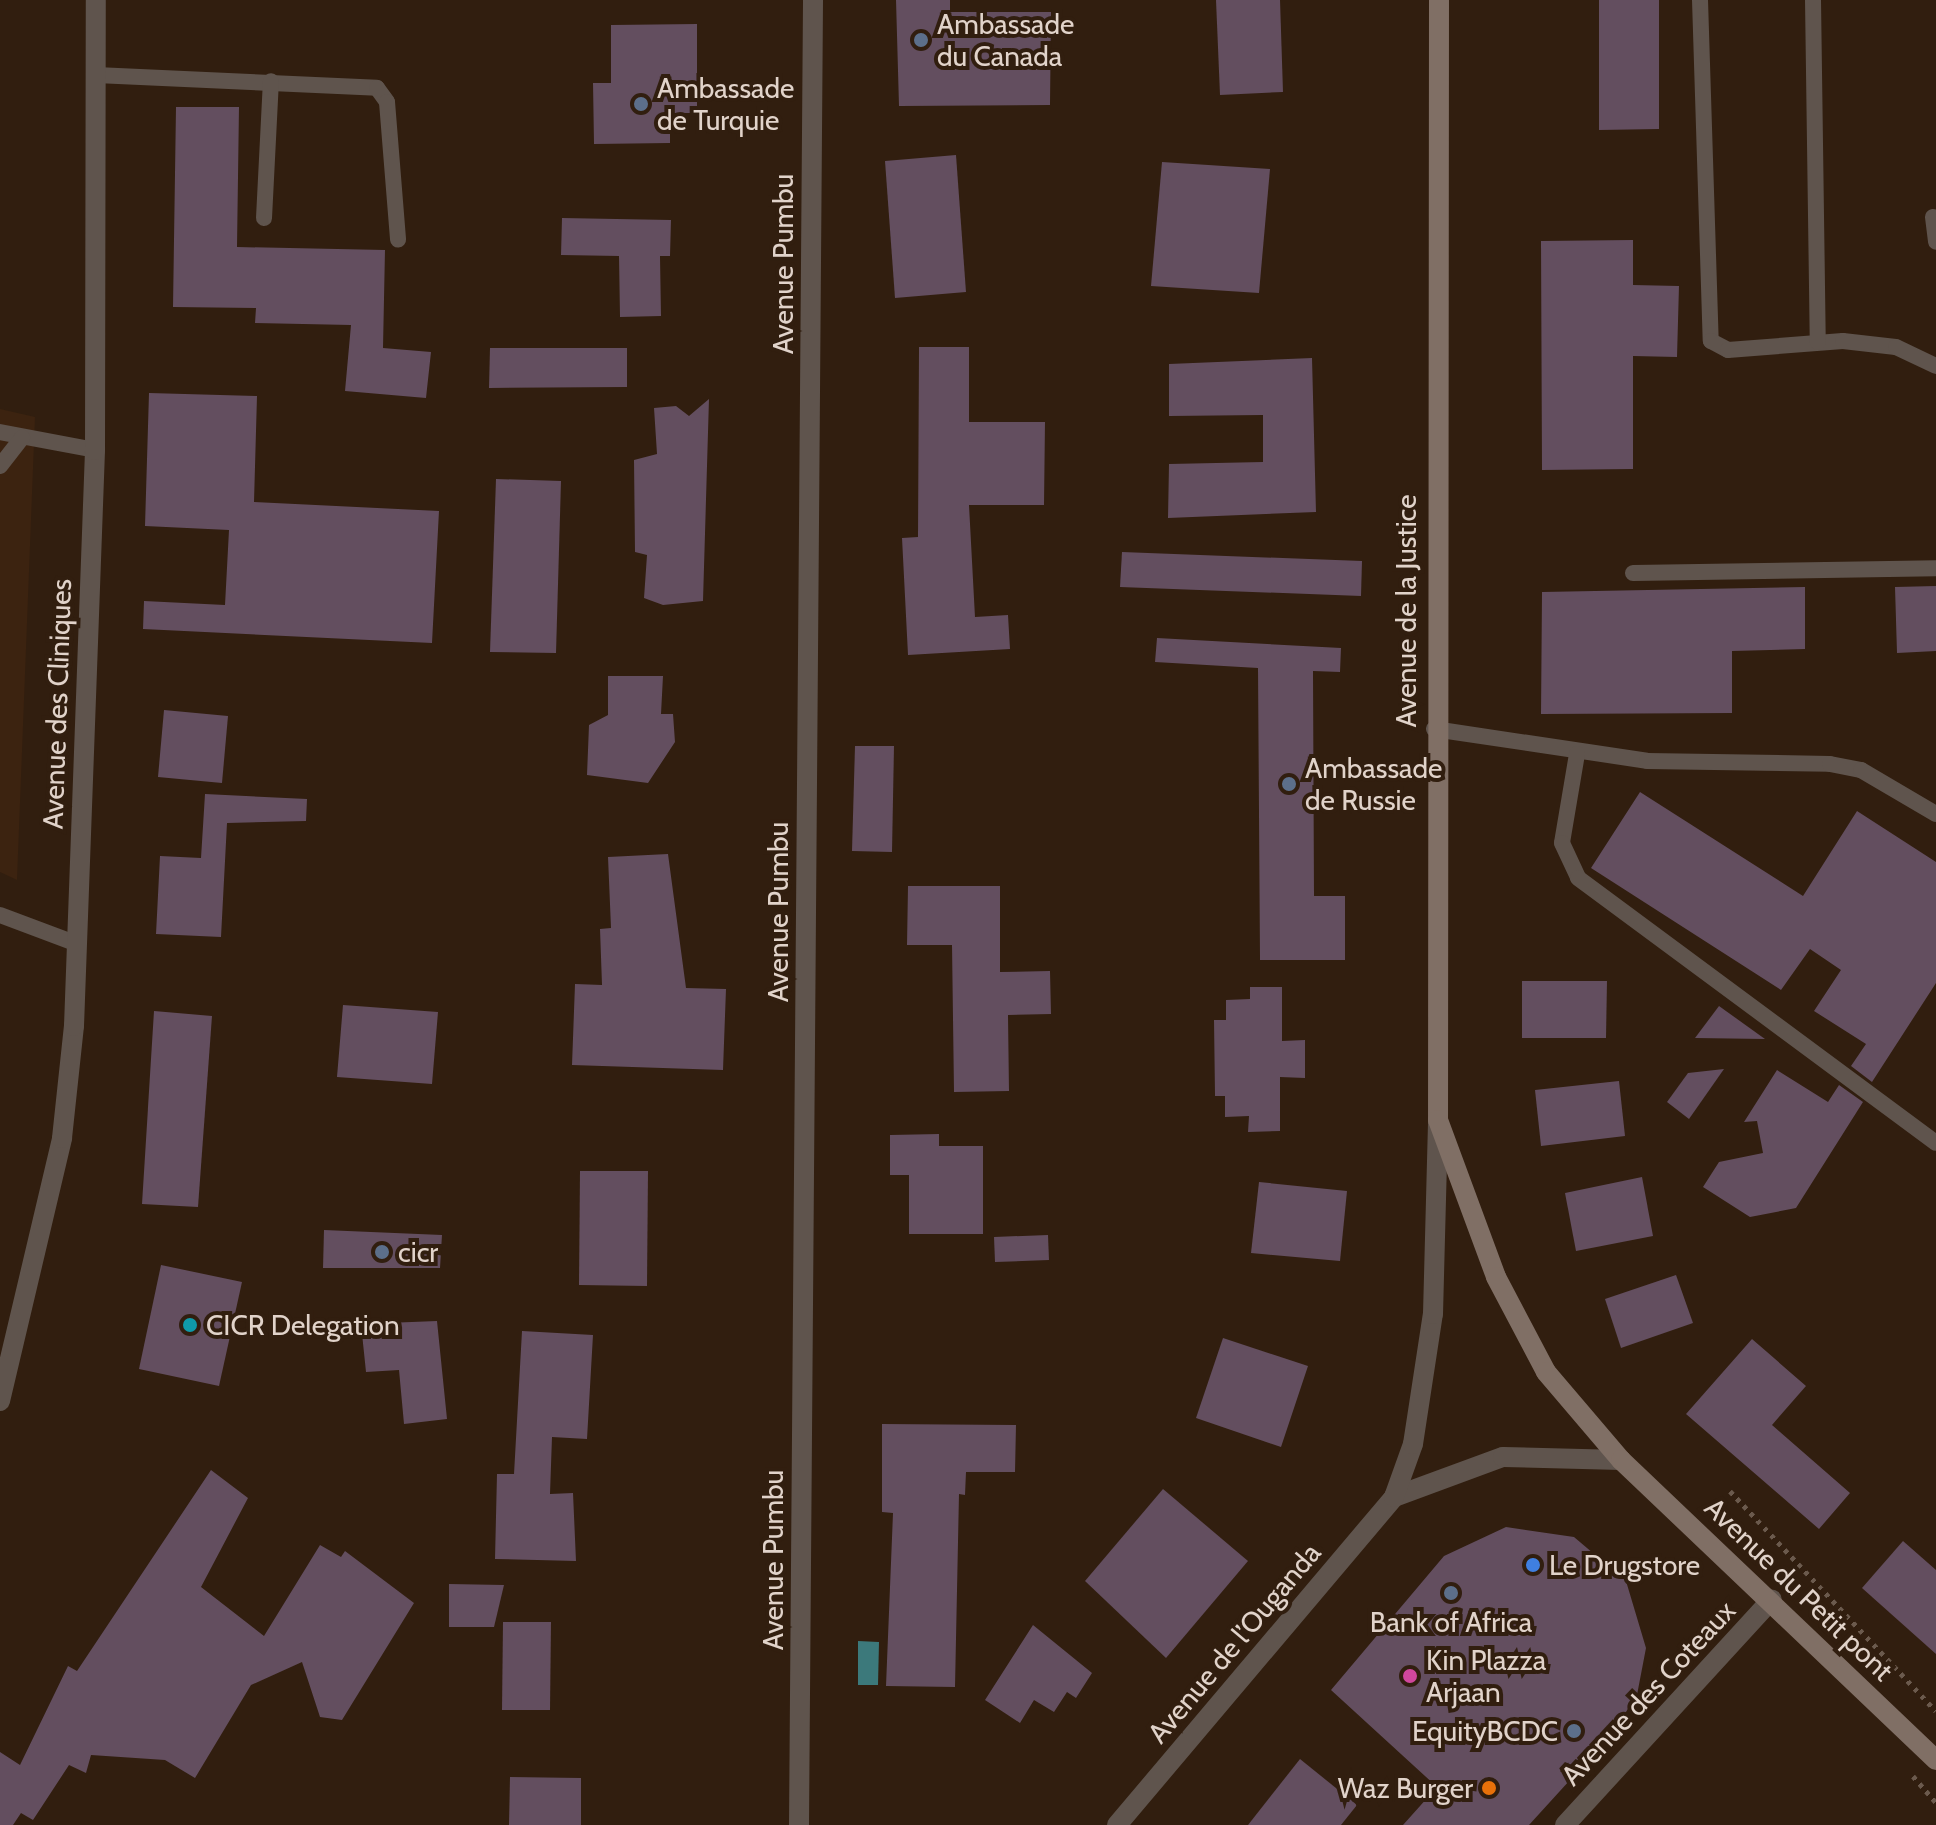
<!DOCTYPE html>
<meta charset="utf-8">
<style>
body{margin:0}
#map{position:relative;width:1936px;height:1825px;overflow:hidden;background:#311e0f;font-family:Cabin,sans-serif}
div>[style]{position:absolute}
.built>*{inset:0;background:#3c2310}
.water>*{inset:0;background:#3c797b}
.building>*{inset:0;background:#634e5f}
.path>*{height:5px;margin-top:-2.5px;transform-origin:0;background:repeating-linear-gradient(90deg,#6b5a4d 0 4px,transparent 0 10px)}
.lane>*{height:16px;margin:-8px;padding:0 8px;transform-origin:8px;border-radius:8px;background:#5f544d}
.street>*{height:20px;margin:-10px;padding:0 10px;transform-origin:10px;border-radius:10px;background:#5f544d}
.secondary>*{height:20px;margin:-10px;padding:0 10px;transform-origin:10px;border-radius:10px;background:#806f65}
.dots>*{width:22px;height:22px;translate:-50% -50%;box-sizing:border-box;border:4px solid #311e0f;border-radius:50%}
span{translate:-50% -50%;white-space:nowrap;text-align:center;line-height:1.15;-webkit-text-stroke:8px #311e0f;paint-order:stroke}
.poi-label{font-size:28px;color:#e1d3ca}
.left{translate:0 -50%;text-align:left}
.right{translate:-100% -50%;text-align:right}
.street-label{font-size:28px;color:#e1d3ca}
</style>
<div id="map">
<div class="built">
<div style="clip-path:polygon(0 409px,35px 417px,17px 880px,0 872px)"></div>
</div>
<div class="water">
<div style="clip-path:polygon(858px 1641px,879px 1642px,878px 1685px,858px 1685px)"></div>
</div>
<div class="building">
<div style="clip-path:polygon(896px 0,950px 0,950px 12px,1051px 12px,1050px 105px,899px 106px)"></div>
<div style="clip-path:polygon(1216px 0,1280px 0,1283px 92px,1220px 95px)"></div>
<div style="clip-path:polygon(1599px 0,1659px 0,1659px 129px,1599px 130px)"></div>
<div style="clip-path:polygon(697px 24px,697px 113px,670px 113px,670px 143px,594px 144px,593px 83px,611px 83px,611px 25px)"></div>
<div style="clip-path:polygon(176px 107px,239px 107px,237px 247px,385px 250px,383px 348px,431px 352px,426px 398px,345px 391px,351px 325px,255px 323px,256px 308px,173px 307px)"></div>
<div style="clip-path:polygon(956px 155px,966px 292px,895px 298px,885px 161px)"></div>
<div style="clip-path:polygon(1162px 162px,1270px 169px,1259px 293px,1151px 286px)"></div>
<div style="clip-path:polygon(562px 218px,671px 220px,670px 256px,660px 256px,661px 316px,620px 317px,619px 256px,561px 255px)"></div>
<div style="clip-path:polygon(1633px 240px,1633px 285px,1679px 286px,1677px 357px,1633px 356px,1633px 469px,1542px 470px,1541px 241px)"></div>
<div style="clip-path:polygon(919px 347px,969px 347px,969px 422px,1045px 422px,1044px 505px,969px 505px,975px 617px,1008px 615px,1010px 649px,908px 655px,902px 538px,918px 537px)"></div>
<div style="clip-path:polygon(490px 348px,627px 348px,627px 387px,489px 388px)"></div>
<div style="clip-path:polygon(1312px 358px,1316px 512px,1168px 518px,1169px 464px,1263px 462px,1263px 415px,1169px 416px,1169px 364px)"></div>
<div style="clip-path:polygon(149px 393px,257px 396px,254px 502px,439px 511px,432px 643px,143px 629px,144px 601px,225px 605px,229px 530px,145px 526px)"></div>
<div style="clip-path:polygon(709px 399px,703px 601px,663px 605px,644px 598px,647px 555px,635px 552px,634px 460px,657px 454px,654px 408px,676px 406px,689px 416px)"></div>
<div style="clip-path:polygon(496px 479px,561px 481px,556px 653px,490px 652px)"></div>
<div style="clip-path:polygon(1122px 552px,1362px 561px,1361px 596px,1120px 587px)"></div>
<div style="clip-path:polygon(1936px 586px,1936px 651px,1897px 653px,1895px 587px)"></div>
<div style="clip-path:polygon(1805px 587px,1805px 649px,1732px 651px,1732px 713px,1541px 714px,1542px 592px)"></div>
<div style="clip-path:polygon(1157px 638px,1341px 648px,1340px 672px,1313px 671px,1314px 896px,1345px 896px,1345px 960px,1260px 960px,1258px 668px,1155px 662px)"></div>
<div style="clip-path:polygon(608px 676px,663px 676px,661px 714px,673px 714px,675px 742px,648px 783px,587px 775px,589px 725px,608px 715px)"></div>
<div style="clip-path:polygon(164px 710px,228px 716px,222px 783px,158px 777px)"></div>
<div style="clip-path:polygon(855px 746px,894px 746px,892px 852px,852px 851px)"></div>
<div style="clip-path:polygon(1640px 792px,1803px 896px,1857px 811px,1936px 862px,1936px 983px,1872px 1082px,1851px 1066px,1866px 1044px,1814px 1011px,1841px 970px,1810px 949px,1781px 990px,1591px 868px)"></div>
<div style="clip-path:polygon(205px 794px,307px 799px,306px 821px,227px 823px,221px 937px,156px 934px,160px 856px,201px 858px)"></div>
<div style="clip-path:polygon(668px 854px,686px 988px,726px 989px,723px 1070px,572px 1065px,575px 984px,602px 985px,600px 929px,611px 928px,608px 857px)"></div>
<div style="clip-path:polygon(908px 886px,1000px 886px,1000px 972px,1050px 971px,1051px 1014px,1008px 1015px,1009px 1091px,954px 1092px,952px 945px,907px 945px)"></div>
<div style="clip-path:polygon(1522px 981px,1607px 981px,1606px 1038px,1522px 1038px)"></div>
<div style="clip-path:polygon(1250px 987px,1282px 987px,1282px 1041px,1305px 1040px,1305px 1078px,1280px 1077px,1280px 1131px,1248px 1132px,1249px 1116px,1225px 1117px,1225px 1096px,1215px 1096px,1214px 1020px,1226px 1020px,1226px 1000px,1250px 999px)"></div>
<div style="clip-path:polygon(343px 1005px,438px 1012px,432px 1084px,337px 1077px)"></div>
<div style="clip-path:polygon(1719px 1006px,1765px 1039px,1695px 1038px)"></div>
<div style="clip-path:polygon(154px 1011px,212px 1016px,198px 1207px,142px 1204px)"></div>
<div style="clip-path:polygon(1724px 1069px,1689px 1119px,1667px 1102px,1688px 1073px)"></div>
<div style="clip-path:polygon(1777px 1070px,1828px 1102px,1839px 1085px,1863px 1102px,1796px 1208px,1750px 1217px,1703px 1187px,1719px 1162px,1763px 1153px,1757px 1121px,1744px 1122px)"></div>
<div style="clip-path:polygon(1619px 1081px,1625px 1136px,1541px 1146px,1535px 1090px)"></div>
<div style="clip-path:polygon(939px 1134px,939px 1146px,983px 1146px,983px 1234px,909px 1234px,909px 1175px,890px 1175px,890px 1135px)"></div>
<div style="clip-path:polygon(580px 1171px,648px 1171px,647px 1286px,579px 1285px)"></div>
<div style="clip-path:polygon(1642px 1177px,1653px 1236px,1576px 1251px,1565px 1193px)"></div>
<div style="clip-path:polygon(1259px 1182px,1347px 1191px,1340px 1261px,1251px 1253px)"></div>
<div style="clip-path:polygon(324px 1230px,442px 1235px,440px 1268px,323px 1268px)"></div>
<div style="clip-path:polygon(1048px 1235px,1049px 1260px,995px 1262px,994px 1237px)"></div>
<div style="clip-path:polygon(161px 1265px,242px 1282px,219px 1386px,139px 1369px)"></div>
<div style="clip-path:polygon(1676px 1275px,1693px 1323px,1621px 1348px,1605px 1299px)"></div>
<div style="clip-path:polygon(437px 1321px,447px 1419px,404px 1424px,399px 1370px,366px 1372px,361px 1324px)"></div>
<div style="clip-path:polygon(522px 1331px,593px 1335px,587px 1439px,552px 1437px,550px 1494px,573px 1493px,576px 1561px,495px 1559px,497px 1474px,514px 1474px)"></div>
<div style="clip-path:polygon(1223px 1338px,1308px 1366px,1281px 1447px,1196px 1418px)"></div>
<div style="clip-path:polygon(1752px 1339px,1806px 1386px,1772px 1425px,1850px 1493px,1819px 1529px,1686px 1414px)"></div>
<div style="clip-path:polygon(882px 1424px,1016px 1425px,1015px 1472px,966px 1472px,965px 1495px,959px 1494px,955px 1687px,886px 1686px,893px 1513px,882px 1512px)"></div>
<div style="clip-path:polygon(211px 1470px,248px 1498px,201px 1587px,264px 1636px,320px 1545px,341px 1557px,345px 1551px,414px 1603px,342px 1720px,320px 1717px,302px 1662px,251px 1685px,195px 1778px,165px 1760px,91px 1755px,86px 1773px,69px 1765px,33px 1820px,21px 1813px,13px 1825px,0 1825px,0 1752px,20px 1765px,68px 1666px,77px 1671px)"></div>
<div style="clip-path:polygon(1163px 1489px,1248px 1561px,1166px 1658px,1085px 1581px)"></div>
<div style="clip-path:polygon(1506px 1527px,1574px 1537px,1626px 1581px,1646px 1648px,1637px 1695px,1611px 1735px,1529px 1825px,1403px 1825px,1437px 1787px,1331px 1690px,1444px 1556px)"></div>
<div style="clip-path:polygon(1903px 1541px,1936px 1570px,1936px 1654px,1862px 1588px)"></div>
<div style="clip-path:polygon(449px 1584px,504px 1585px,494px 1627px,449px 1627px)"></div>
<div style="clip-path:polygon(503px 1622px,551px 1622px,550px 1710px,502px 1710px)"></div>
<div style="clip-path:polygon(1033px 1625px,1092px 1673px,1076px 1698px,1067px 1692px,1054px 1712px,1034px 1700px,1020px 1723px,985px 1700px)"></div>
<div style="clip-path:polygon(1300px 1759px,1357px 1805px,1341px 1825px,1248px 1825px)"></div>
<div style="clip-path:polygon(510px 1777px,581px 1778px,581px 1825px,509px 1825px)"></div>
</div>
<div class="path">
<div style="left:1730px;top:1491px;width:301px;rotate:46.9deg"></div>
<div style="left:1913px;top:1776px;width:35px;rotate:49deg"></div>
</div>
<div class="lane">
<div style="left:1700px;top:0;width:341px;rotate:88.2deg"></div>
<div style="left:1711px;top:341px;width:19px;rotate:28deg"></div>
<div style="left:1728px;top:350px;width:115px;rotate:-4.5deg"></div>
<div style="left:1843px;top:341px;width:53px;rotate:6.5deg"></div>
<div style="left:1896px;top:347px;width:44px;rotate:25.4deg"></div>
<div style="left:1813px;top:0;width:342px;rotate:89.2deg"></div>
<div style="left:96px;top:75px;width:281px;rotate:2.6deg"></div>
<div style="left:377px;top:88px;width:17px;rotate:54deg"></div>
<div style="left:387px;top:102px;width:138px;rotate:85.4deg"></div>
<div style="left:1933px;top:217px;width:25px;rotate:83deg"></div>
<div style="left:264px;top:218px;width:137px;rotate:-87.1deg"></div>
<div style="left:0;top:432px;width:97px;rotate:10.7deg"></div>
<div style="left:0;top:466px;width:36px;rotate:-52deg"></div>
<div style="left:1633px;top:573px;width:303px;rotate:-0.9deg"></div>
<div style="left:1434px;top:729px;width:215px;rotate:8.5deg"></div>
<div style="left:1647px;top:761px;width:183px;rotate:0.9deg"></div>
<div style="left:1830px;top:764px;width:32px;rotate:11deg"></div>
<div style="left:1861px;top:770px;width:87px;rotate:30.4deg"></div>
<div style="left:1577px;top:754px;width:90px;rotate:99.6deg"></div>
<div style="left:1562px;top:843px;width:38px;rotate:65deg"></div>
<div style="left:1578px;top:878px;width:445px;rotate:36.5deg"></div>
<div style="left:0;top:915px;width:82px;rotate:20.6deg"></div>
</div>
<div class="street">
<div style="left:0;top:1401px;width:270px;rotate:-76.7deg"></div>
<div style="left:62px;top:1138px;width:113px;rotate:-83.9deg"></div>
<div style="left:74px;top:1026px;width:576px;rotate:-87.91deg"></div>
<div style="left:95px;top:450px;width:450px;rotate:-89.9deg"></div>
<div style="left:1394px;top:1497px;width:116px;rotate:-20.2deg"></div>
<div style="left:1503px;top:1457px;width:118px;rotate:1.5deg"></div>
<div style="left:799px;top:1825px;width:1825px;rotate:-89.56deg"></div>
<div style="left:1117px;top:1825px;width:429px;rotate:-49.8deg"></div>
<div style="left:1394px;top:1497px;width:56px;rotate:-70.3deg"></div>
<div style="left:1413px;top:1444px;width:132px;rotate:-81.3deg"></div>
<div style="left:1433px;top:1314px;width:191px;rotate:-88.5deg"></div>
<div style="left:1565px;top:1825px;width:306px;rotate:-47.5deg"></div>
</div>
<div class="secondary">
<div style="left:1439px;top:0;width:1120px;rotate:90.05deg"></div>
<div style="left:1438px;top:1120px;width:167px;rotate:69.7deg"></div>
<div style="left:1496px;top:1277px;width:107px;rotate:62.2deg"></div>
<div style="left:1546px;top:1372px;width:116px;rotate:49.6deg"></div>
<div style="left:1621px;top:1460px;width:435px;rotate:43.6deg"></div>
</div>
<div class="dots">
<div style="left:921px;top:40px;background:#5c6f8a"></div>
<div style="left:641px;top:104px;background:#5c6f8a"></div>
<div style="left:1289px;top:784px;background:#5c6f8a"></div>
<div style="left:382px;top:1252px;background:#5c6f8a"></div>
<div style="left:190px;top:1325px;background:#0f9aa8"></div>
<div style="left:1533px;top:1565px;background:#3f7fe0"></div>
<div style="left:1451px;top:1593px;background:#5c6f8a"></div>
<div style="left:1410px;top:1676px;background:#d1479c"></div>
<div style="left:1574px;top:1731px;background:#5c6f8a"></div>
<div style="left:1489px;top:1788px;background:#e8710a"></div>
</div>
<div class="poi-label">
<span class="left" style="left:937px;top:40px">Ambassade<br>du Canada</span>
<span class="left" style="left:657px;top:104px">Ambassade<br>de Turquie</span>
<span class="left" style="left:1305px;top:784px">Ambassade<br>de Russie</span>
<span class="left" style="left:398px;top:1252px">cicr</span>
<span class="left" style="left:206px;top:1325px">CICR Delegation</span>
<span class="left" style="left:1549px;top:1565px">Le Drugstore</span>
<span style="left:1451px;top:1622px">Bank of Africa</span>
<span class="left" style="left:1426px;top:1676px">Kin Plazza<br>Arjaan</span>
<span class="right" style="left:1558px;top:1731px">EquityBCDC</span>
<span class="right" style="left:1473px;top:1788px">Waz Burger</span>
</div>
<div class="street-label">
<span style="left:783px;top:264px;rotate:-90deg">Avenue Pumbu</span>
<span style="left:1406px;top:611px;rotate:-90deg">Avenue de la Justice</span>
<span style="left:57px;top:704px;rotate:-88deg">Avenue des Cliniques</span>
<span style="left:778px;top:912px;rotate:-90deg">Avenue Pumbu</span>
<span style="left:773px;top:1560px;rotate:-90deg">Avenue Pumbu</span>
<span style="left:1799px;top:1589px;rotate:44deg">Avenue du Petit pont</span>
<span style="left:1234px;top:1643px;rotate:-50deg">Avenue de l’Ouganda</span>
<span style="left:1648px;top:1693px;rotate:-47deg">Avenue des Coteaux</span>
</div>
</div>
